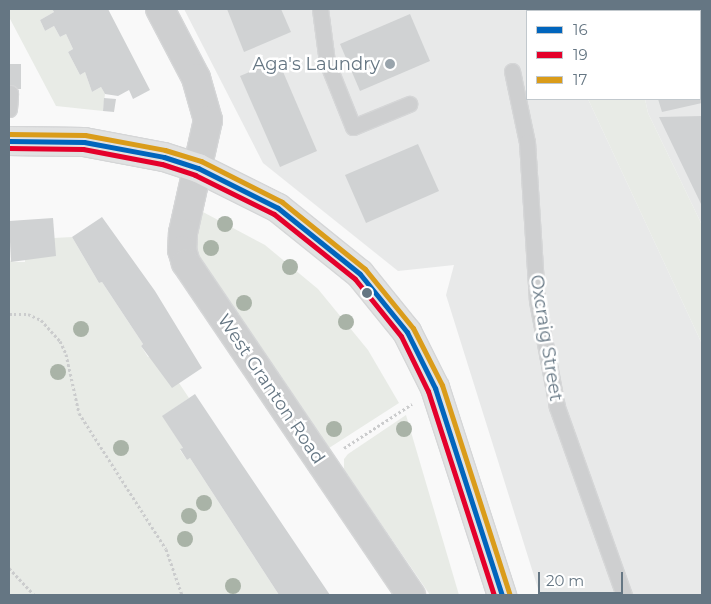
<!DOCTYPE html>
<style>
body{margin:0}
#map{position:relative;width:711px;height:604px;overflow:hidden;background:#f9f9f9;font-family:Montserrat,sans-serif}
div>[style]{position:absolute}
.built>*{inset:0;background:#e8e9e9}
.green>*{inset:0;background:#e8ebe6}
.building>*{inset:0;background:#d0d2d3}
.path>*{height:3px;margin-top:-1.5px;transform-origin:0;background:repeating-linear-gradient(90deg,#cbcccd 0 2.5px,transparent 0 5px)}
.roads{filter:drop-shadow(1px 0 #d5d6d7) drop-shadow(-1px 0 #d5d6d7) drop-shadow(0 1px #d5d6d7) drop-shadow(0 -1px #d5d6d7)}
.lane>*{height:15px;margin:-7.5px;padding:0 7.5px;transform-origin:7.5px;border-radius:7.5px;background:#cecfd0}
.street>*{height:28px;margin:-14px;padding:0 14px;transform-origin:14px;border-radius:14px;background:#cecfd0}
.secondary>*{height:28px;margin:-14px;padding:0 14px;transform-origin:14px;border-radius:14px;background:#e1e2e2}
.bus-1>*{height:5px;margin:-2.5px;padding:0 2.5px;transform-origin:2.5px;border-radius:2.5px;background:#0065bd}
.bus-2>*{height:5px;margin:-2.5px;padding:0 2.5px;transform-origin:2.5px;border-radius:2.5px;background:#e4002b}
.bus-3>*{height:5px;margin:-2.5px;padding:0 2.5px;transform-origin:2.5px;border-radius:2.5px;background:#da9c1a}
.trees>*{width:16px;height:16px;margin:-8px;border-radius:50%;background:#a9b3a7}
.dots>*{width:14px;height:14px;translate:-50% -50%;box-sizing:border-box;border:2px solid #fff;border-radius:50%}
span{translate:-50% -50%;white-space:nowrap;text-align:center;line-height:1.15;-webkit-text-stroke:5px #fff;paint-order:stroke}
.poi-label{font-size:18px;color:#657683}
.right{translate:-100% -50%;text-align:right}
.street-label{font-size:18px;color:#657683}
.frame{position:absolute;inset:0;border:10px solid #657683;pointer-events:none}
.legend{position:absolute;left:526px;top:10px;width:175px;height:90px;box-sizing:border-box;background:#fff;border:1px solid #c1c8cd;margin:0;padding:6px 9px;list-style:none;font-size:15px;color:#657683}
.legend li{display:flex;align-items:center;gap:10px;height:25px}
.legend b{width:25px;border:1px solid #c1c8cd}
.scale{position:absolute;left:538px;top:572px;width:85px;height:22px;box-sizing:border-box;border:2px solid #657683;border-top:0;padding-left:6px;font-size:15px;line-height:18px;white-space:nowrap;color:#657683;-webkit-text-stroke:4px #fff;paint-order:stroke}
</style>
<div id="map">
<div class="built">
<div style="clip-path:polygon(184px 9px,545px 9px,547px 11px,527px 11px,527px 99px,588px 99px,702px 344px,702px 595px,540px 595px,446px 295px,454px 265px,398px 271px,263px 163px)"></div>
<div style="clip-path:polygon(625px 9px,702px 9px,702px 225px,648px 113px,645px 99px,700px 99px,700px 11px)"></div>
</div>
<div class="green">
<div style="clip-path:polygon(9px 9px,52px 9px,54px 12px,40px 20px,45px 31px,54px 26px,60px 37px,66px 34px,73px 49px,68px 52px,80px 75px,85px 72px,92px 92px,101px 87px,105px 94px,103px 111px,56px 106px,9px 17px)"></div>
<div style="clip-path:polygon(545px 9px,625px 9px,626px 11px,547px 11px)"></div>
<div style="clip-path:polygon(588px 99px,645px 99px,648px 113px,702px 225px,702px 344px)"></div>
<div style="clip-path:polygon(203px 212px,265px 245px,318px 289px,368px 350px,399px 403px,329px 448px,197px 258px,194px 247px)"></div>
<div style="clip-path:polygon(72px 237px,99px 283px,102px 282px,143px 344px,141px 346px,148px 357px,151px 355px,179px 383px,189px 398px,163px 416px,183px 448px,180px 450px,187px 460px,190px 458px,279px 595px,9px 595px,9px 259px,12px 262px,25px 262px,25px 258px,54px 238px)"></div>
<div style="clip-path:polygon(406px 415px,459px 595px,430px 595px,344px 470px,344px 459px,348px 454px)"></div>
</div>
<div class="building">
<div style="clip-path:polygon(52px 9px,108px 9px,150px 90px,133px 99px,129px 90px,118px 96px,105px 94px,101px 87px,92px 92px,85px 72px,80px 75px,68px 52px,73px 49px,66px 34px,60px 37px,54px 26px,45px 31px,40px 20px,54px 12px)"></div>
<div style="clip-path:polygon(227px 9px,281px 9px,291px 32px,244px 52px)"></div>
<div style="clip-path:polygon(637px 9px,688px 9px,688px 11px,638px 11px)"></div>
<div style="clip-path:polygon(410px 14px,430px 61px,360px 91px,340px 44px)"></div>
<div style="clip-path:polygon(278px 60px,317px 151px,280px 167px,240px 76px)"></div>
<div style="clip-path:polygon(9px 64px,21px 64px,21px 89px,9px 89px)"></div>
<div style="clip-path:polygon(701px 66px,702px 103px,662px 112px,658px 99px,700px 99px)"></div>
<div style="clip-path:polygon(104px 98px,116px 99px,114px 112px,103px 111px)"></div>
<div style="clip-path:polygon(702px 116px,702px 206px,659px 117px)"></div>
<div style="clip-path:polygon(418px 144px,439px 191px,366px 223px,345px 175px)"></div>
<div style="clip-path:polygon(102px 217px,155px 291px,202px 368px,172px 388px,141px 346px,143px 344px,102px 282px,99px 283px,72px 237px)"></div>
<div style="clip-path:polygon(53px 218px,56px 256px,11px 262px,9px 221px)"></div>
<div style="clip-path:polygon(195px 394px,243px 466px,330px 595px,279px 595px,190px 458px,187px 460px,180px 449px,183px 448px,162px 416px)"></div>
</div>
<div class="path">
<div style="left:9px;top:314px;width:19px"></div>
<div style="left:28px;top:314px;width:14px;rotate:25deg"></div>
<div style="left:41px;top:320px;width:28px;rotate:48deg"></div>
<div style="left:60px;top:341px;width:14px;rotate:65deg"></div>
<div style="left:66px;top:354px;width:60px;rotate:77.6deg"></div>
<div style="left:79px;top:413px;width:161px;rotate:57.4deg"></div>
<div style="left:166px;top:549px;width:49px;rotate:70.8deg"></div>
<div style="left:344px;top:448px;width:81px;rotate:-32.9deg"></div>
<div style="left:9px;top:568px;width:37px;rotate:47deg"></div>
</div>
<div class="roads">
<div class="lane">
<div style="left:320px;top:9px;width:53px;rotate:82.5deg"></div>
<div style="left:327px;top:62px;width:70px;rotate:68.2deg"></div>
<div style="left:353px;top:127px;width:61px;rotate:-22.3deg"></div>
<div style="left:512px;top:71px;width:73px;rotate:78.1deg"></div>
<div style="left:527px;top:142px;width:159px;rotate:86.4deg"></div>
<div style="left:537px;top:301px;width:108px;rotate:79.3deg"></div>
<div style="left:557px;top:407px;width:200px;rotate:70.4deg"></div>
<div style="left:9px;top:109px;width:16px;rotate:-86deg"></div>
</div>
<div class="street">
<div style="left:160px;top:9px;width:78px;rotate:62.4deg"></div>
<div style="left:196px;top:78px;width:44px;rotate:74.1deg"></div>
<div style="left:208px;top:120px;width:116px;rotate:102.5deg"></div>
<div style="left:183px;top:233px;width:17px;rotate:93deg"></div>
<div style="left:182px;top:250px;width:14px;rotate:73deg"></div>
<div style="left:186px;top:263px;width:401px;rotate:55.9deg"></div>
</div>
<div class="secondary">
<div style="left:9px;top:141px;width:75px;rotate:0.8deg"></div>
<div style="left:84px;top:142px;width:81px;rotate:10.6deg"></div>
<div style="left:164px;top:157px;width:36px;rotate:18deg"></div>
<div style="left:198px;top:168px;width:89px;rotate:26.6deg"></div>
<div style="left:278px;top:208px;width:105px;rotate:38.8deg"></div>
<div style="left:360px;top:274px;width:75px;rotate:51deg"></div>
<div style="left:407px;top:332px;width:63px;rotate:63.4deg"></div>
<div style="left:435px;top:388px;width:218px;rotate:72.1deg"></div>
</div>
</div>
<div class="bus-1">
<div style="left:9px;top:141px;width:75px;rotate:0.8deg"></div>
<div style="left:84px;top:142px;width:81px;rotate:10.6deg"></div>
<div style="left:164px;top:157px;width:36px;rotate:18deg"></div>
<div style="left:198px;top:168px;width:89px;rotate:26.6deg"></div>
<div style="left:278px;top:208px;width:105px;rotate:38.8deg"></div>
<div style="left:360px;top:274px;width:75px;rotate:51deg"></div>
<div style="left:407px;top:332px;width:63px;rotate:63.4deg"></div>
<div style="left:435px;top:388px;width:218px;rotate:72.1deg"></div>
</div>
<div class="bus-2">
<div style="left:9px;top:148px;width:74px;rotate:0.8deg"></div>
<div style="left:83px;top:149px;width:80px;rotate:10.8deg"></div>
<div style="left:162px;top:164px;width:35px;rotate:18deg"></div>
<div style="left:195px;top:175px;width:88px;rotate:26.3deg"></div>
<div style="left:274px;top:214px;width:104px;rotate:38.7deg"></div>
<div style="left:355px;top:279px;width:73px;rotate:51.1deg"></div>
<div style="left:401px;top:336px;width:61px;rotate:63.9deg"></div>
<div style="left:428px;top:391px;width:214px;rotate:72.1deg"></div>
</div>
<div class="bus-3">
<div style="left:9px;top:134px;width:76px;rotate:0.8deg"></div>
<div style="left:85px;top:135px;width:81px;rotate:10.6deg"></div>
<div style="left:165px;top:150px;width:38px;rotate:17deg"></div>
<div style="left:201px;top:161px;width:91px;rotate:26.8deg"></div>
<div style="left:282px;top:202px;width:107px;rotate:38.9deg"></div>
<div style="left:365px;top:269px;width:76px;rotate:50.9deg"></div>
<div style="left:413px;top:328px;width:64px;rotate:63deg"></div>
<div style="left:442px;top:385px;width:219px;rotate:72.1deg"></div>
</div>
<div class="trees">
<div style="left:225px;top:224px"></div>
<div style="left:211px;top:248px"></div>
<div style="left:290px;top:267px"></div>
<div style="left:244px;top:303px"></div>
<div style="left:346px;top:322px"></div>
<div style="left:81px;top:329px"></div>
<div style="left:58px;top:372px"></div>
<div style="left:334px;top:429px"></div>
<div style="left:404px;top:429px"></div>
<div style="left:121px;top:448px"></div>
<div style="left:204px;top:503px"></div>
<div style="left:189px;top:516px"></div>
<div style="left:185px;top:539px"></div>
<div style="left:233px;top:586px"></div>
</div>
<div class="dots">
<div style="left:390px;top:64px;background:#99a4ac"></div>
<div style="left:367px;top:293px;background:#657683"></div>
</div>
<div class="poi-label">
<span class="right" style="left:380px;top:64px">Aga's Laundry</span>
</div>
<div class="street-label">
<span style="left:546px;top:338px;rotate:81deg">Oxcraig Street</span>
<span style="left:271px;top:389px;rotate:56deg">West Granton Road</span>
</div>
<div class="frame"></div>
<ul class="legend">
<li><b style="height:6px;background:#0065bd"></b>16</li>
<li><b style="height:6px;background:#e4002b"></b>19</li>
<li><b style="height:6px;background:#da9c1a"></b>17</li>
</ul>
<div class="scale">20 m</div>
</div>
